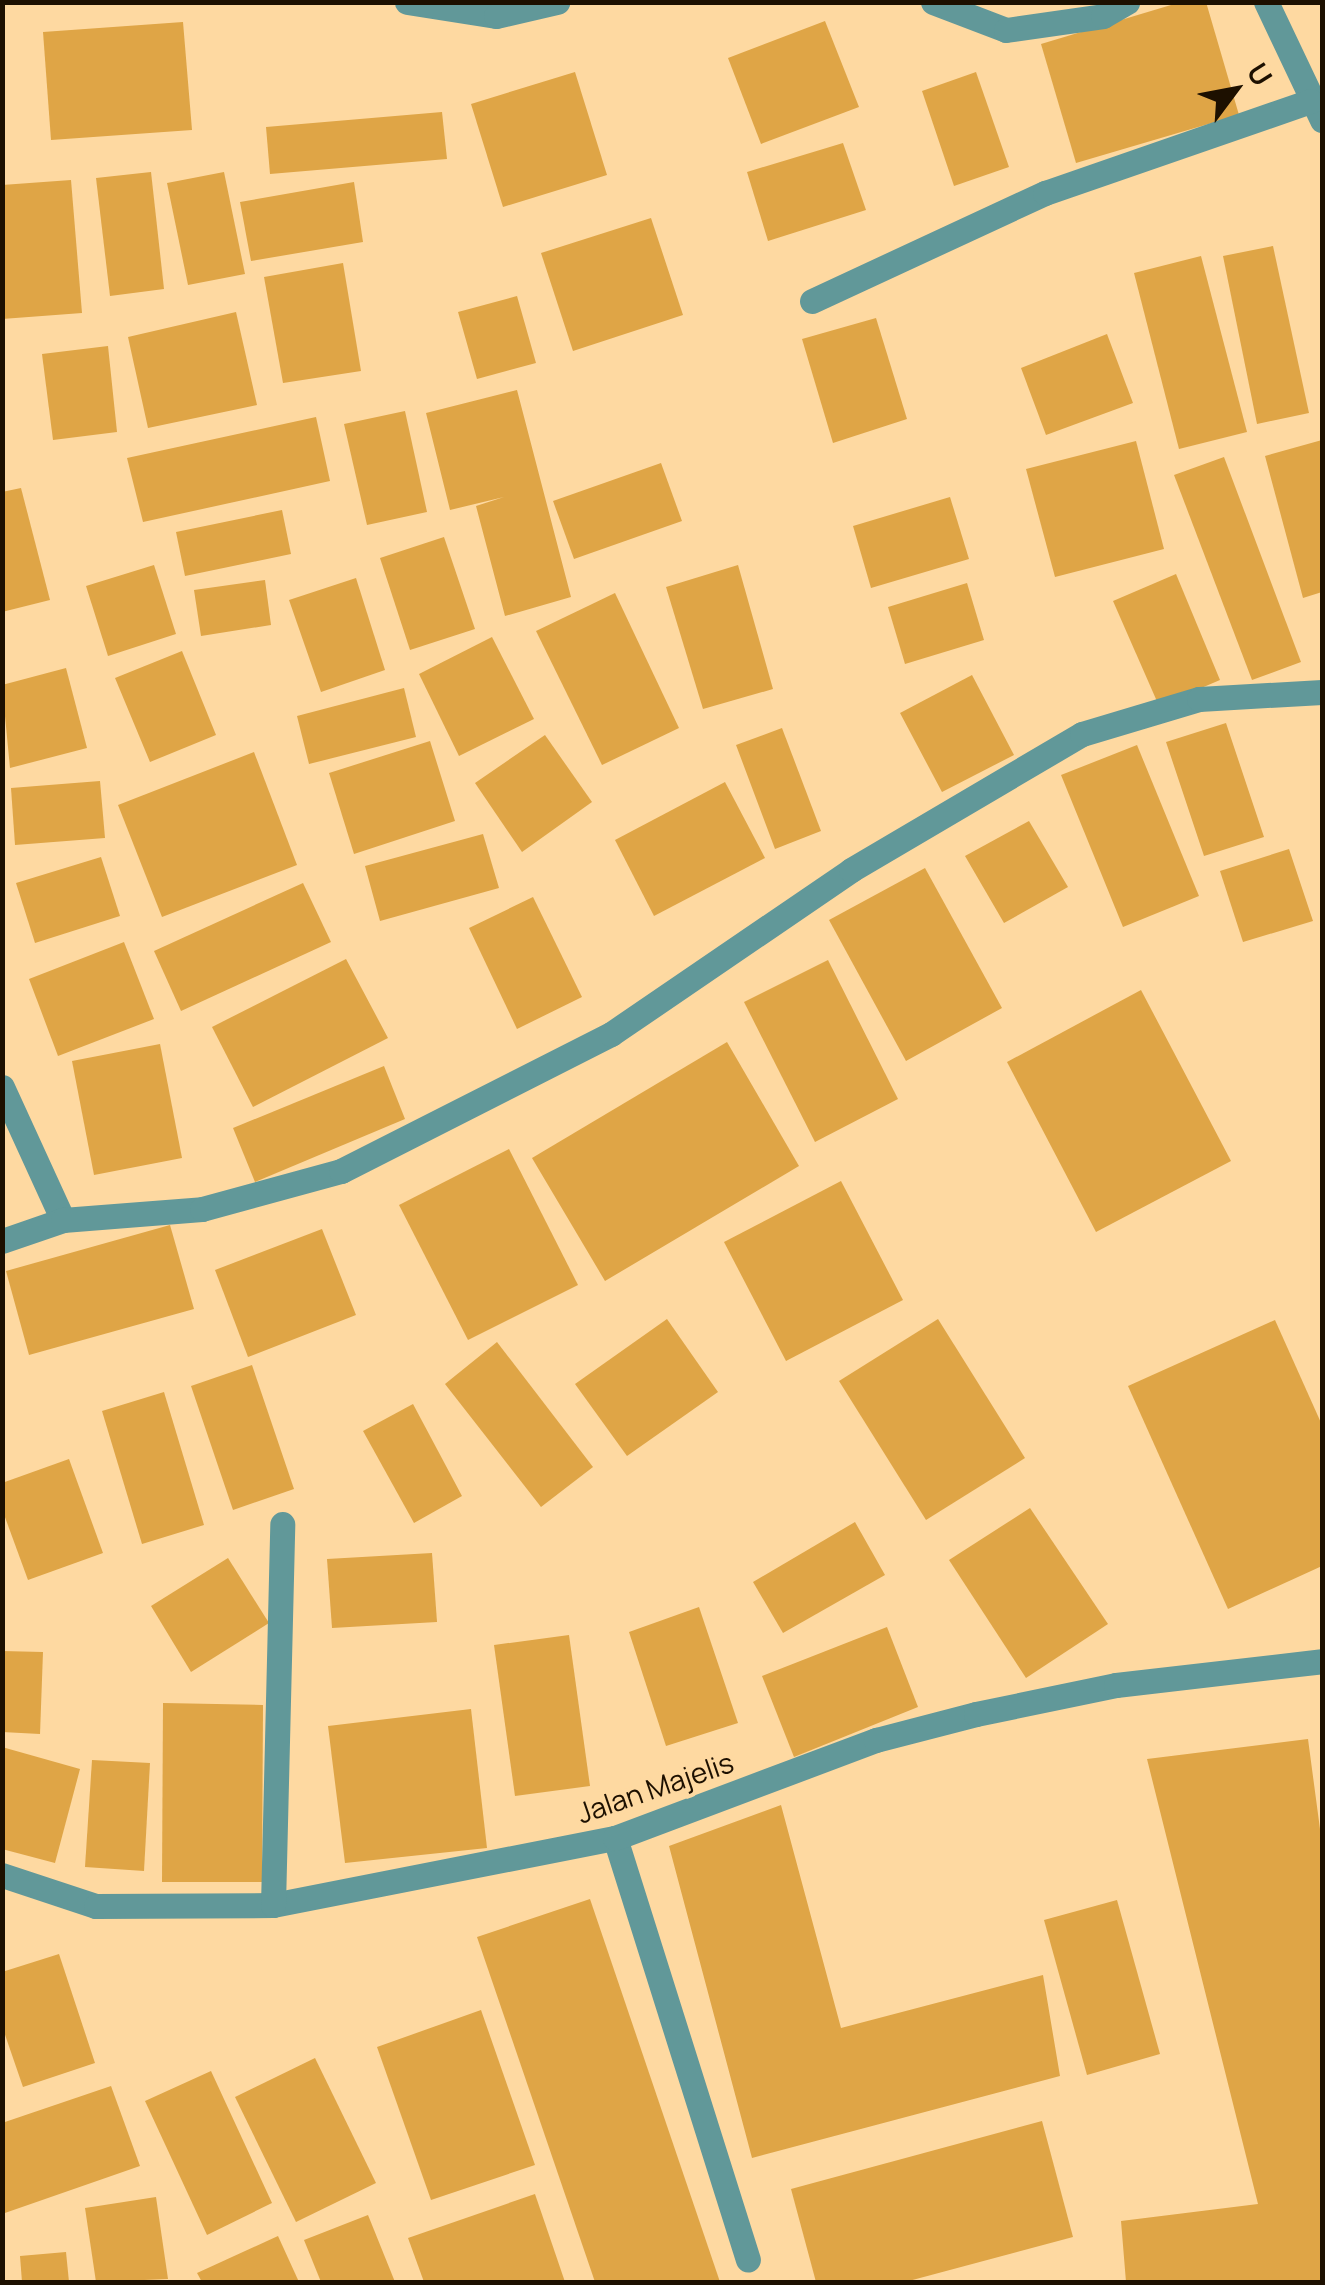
<!DOCTYPE html>
<style>
body{margin:0}
#map{position:relative;width:1325px;height:2285px;overflow:hidden;background:#fed9a1;font-family:Manrope,sans-serif}
div>[style]{position:absolute}
.building>*{inset:0;background:#dfa546}
.minor>*{height:25px;margin:-12.5px;padding:0 12.5px;transform-origin:12.5px;border-radius:12.5px;background:#619899}
span{translate:-50% -50%;white-space:nowrap;text-align:center;line-height:1.15;-webkit-text-stroke:8px #fed9a1;paint-order:stroke}
.street-label{font-size:28px;color:#1d1000}
.frame{position:absolute;inset:0;border:5px solid #1d1000;pointer-events:none}
.north{position:absolute;left:1185px;top:40px;width:100px;height:100px;-webkit-text-stroke:8px #fed9a1;paint-order:stroke;rotate:58deg;font-size:28px;font-weight:700;line-height:40px;text-align:center;color:#1d1000}
.north::after{content:'';display:block;margin:auto;width:35px;height:45px;background:#1d1000;clip-path:polygon(50% 0,100% 100%,50% 72%,0 100%)}
</style>
<div id="map">
<div class="building">
<div style="clip-path:polygon(1181px 2px,1206px 2px,1239px 115px,1076px 163px,1041px 44px)"></div>
<div style="clip-path:polygon(825px 21px,859px 107px,761px 144px,728px 58px)"></div>
<div style="clip-path:polygon(183px 22px,192px 130px,51px 140px,43px 32px)"></div>
<div style="clip-path:polygon(575px 72px,607px 175px,503px 207px,471px 104px)"></div>
<div style="clip-path:polygon(976px 72px,1009px 167px,954px 186px,922px 91px)"></div>
<div style="clip-path:polygon(442px 112px,447px 159px,270px 174px,266px 127px)"></div>
<div style="clip-path:polygon(843px 143px,866px 210px,768px 241px,747px 172px)"></div>
<div style="clip-path:polygon(151px 172px,164px 289px,110px 296px,96px 178px)"></div>
<div style="clip-path:polygon(224px 172px,245px 274px,188px 285px,167px 183px)"></div>
<div style="clip-path:polygon(71px 180px,82px 313px,2px 319px,2px 185px)"></div>
<div style="clip-path:polygon(354px 182px,363px 242px,251px 261px,240px 202px)"></div>
<div style="clip-path:polygon(651px 218px,683px 315px,573px 351px,541px 253px)"></div>
<div style="clip-path:polygon(1273px 246px,1309px 413px,1257px 424px,1223px 256px)"></div>
<div style="clip-path:polygon(1201px 256px,1247px 432px,1179px 449px,1134px 273px)"></div>
<div style="clip-path:polygon(343px 263px,361px 371px,283px 383px,264px 277px)"></div>
<div style="clip-path:polygon(517px 296px,536px 363px,477px 379px,458px 312px)"></div>
<div style="clip-path:polygon(236px 312px,257px 405px,148px 428px,128px 337px)"></div>
<div style="clip-path:polygon(876px 318px,907px 419px,833px 443px,802px 339px)"></div>
<div style="clip-path:polygon(1107px 334px,1133px 403px,1046px 435px,1021px 368px)"></div>
<div style="clip-path:polygon(108px 346px,117px 432px,53px 440px,42px 354px)"></div>
<div style="clip-path:polygon(517px 390px,571px 597px,505px 616px,476px 506px,504px 497px,450px 510px,426px 413px)"></div>
<div style="clip-path:polygon(405px 411px,427px 512px,367px 525px,344px 424px)"></div>
<div style="clip-path:polygon(316px 417px,330px 481px,143px 522px,127px 458px)"></div>
<div style="clip-path:polygon(1322px 440px,1322px 592px,1303px 598px,1265px 456px)"></div>
<div style="clip-path:polygon(1136px 441px,1164px 549px,1055px 577px,1026px 469px)"></div>
<div style="clip-path:polygon(1224px 457px,1301px 662px,1252px 680px,1174px 475px)"></div>
<div style="clip-path:polygon(661px 463px,682px 521px,574px 559px,553px 501px)"></div>
<div style="clip-path:polygon(21px 488px,50px 600px,2px 612px,2px 492px)"></div>
<div style="clip-path:polygon(950px 497px,969px 559px,871px 588px,853px 526px)"></div>
<div style="clip-path:polygon(282px 510px,291px 554px,185px 576px,176px 532px)"></div>
<div style="clip-path:polygon(444px 537px,475px 629px,410px 650px,380px 558px)"></div>
<div style="clip-path:polygon(154px 565px,176px 634px,108px 656px,86px 586px)"></div>
<div style="clip-path:polygon(738px 565px,773px 689px,703px 709px,666px 587px)"></div>
<div style="clip-path:polygon(1176px 574px,1220px 680px,1159px 706px,1113px 601px)"></div>
<div style="clip-path:polygon(356px 578px,385px 670px,321px 692px,289px 600px)"></div>
<div style="clip-path:polygon(265px 580px,271px 625px,201px 636px,194px 590px)"></div>
<div style="clip-path:polygon(967px 583px,984px 640px,905px 664px,888px 607px)"></div>
<div style="clip-path:polygon(615px 593px,679px 728px,602px 765px,536px 631px)"></div>
<div style="clip-path:polygon(492px 637px,534px 719px,459px 756px,419px 674px)"></div>
<div style="clip-path:polygon(182px 651px,216px 735px,150px 762px,115px 678px)"></div>
<div style="clip-path:polygon(66px 668px,87px 748px,10px 768px,2px 685px)"></div>
<div style="clip-path:polygon(972px 675px,1014px 755px,942px 792px,900px 713px)"></div>
<div style="clip-path:polygon(404px 688px,416px 737px,309px 764px,297px 716px)"></div>
<div style="clip-path:polygon(1226px 723px,1264px 837px,1204px 856px,1166px 742px)"></div>
<div style="clip-path:polygon(782px 728px,821px 831px,775px 849px,736px 745px)"></div>
<div style="clip-path:polygon(545px 735px,592px 802px,522px 852px,475px 783px)"></div>
<div style="clip-path:polygon(430px 741px,455px 821px,354px 854px,329px 773px)"></div>
<div style="clip-path:polygon(1137px 745px,1199px 896px,1123px 927px,1061px 775px)"></div>
<div style="clip-path:polygon(254px 752px,297px 865px,162px 917px,118px 805px)"></div>
<div style="clip-path:polygon(100px 781px,105px 838px,15px 845px,11px 788px)"></div>
<div style="clip-path:polygon(725px 782px,765px 858px,654px 916px,615px 840px)"></div>
<div style="clip-path:polygon(1029px 821px,1068px 887px,1004px 923px,965px 856px)"></div>
<div style="clip-path:polygon(483px 834px,499px 888px,380px 921px,365px 866px)"></div>
<div style="clip-path:polygon(1289px 849px,1313px 921px,1243px 942px,1220px 871px)"></div>
<div style="clip-path:polygon(101px 857px,120px 916px,35px 943px,16px 883px)"></div>
<div style="clip-path:polygon(925px 868px,1002px 1008px,906px 1061px,829px 920px)"></div>
<div style="clip-path:polygon(303px 883px,331px 942px,181px 1011px,154px 951px)"></div>
<div style="clip-path:polygon(533px 897px,582px 997px,517px 1029px,469px 928px)"></div>
<div style="clip-path:polygon(124px 942px,154px 1019px,58px 1056px,29px 979px)"></div>
<div style="clip-path:polygon(346px 959px,388px 1038px,253px 1107px,212px 1027px)"></div>
<div style="clip-path:polygon(828px 960px,898px 1099px,815px 1142px,744px 1002px)"></div>
<div style="clip-path:polygon(1141px 990px,1231px 1161px,1096px 1232px,1007px 1062px)"></div>
<div style="clip-path:polygon(727px 1042px,799px 1166px,605px 1281px,532px 1158px)"></div>
<div style="clip-path:polygon(160px 1044px,182px 1158px,94px 1175px,72px 1061px)"></div>
<div style="clip-path:polygon(384px 1066px,405px 1119px,255px 1182px,233px 1128px)"></div>
<div style="clip-path:polygon(509px 1149px,578px 1285px,468px 1340px,399px 1205px)"></div>
<div style="clip-path:polygon(841px 1181px,903px 1300px,786px 1361px,724px 1242px)"></div>
<div style="clip-path:polygon(170px 1225px,194px 1309px,29px 1355px,6px 1271px)"></div>
<div style="clip-path:polygon(322px 1229px,356px 1315px,248px 1357px,215px 1270px)"></div>
<div style="clip-path:polygon(667px 1319px,718px 1392px,627px 1456px,575px 1384px)"></div>
<div style="clip-path:polygon(938px 1319px,1025px 1458px,926px 1520px,839px 1381px)"></div>
<div style="clip-path:polygon(1275px 1320px,1322px 1425px,1322px 1566px,1228px 1609px,1128px 1386px)"></div>
<div style="clip-path:polygon(497px 1342px,593px 1467px,541px 1507px,445px 1384px)"></div>
<div style="clip-path:polygon(252px 1365px,294px 1489px,233px 1510px,191px 1386px)"></div>
<div style="clip-path:polygon(164px 1392px,204px 1525px,142px 1544px,102px 1411px)"></div>
<div style="clip-path:polygon(413px 1404px,462px 1496px,414px 1523px,363px 1431px)"></div>
<div style="clip-path:polygon(69px 1459px,103px 1553px,28px 1580px,2px 1509px,2px 1483px)"></div>
<div style="clip-path:polygon(1030px 1508px,1108px 1624px,1026px 1678px,949px 1560px)"></div>
<div style="clip-path:polygon(855px 1522px,885px 1575px,783px 1633px,753px 1582px)"></div>
<div style="clip-path:polygon(432px 1553px,437px 1622px,332px 1628px,327px 1559px)"></div>
<div style="clip-path:polygon(228px 1558px,269px 1623px,191px 1672px,151px 1606px)"></div>
<div style="clip-path:polygon(699px 1607px,738px 1723px,666px 1746px,629px 1632px)"></div>
<div style="clip-path:polygon(887px 1627px,918px 1707px,794px 1757px,762px 1676px)"></div>
<div style="clip-path:polygon(569px 1635px,590px 1786px,515px 1796px,494px 1645px)"></div>
<div style="clip-path:polygon(2px 1651px,43px 1652px,40px 1734px,2px 1732px)"></div>
<div style="clip-path:polygon(163px 1703px,263px 1705px,262px 1882px,162px 1882px)"></div>
<div style="clip-path:polygon(471px 1709px,487px 1848px,345px 1863px,328px 1726px)"></div>
<div style="clip-path:polygon(1308px 1739px,1322px 1844px,1322px 2282px,1126px 2282px,1121px 2221px,1258px 2204px,1147px 1759px)"></div>
<div style="clip-path:polygon(2px 1747px,80px 1769px,55px 1863px,2px 1849px)"></div>
<div style="clip-path:polygon(92px 1760px,150px 1763px,144px 1871px,85px 1867px)"></div>
<div style="clip-path:polygon(781px 1805px,841px 2028px,1043px 1975px,1060px 2076px,752px 2158px,669px 1846px)"></div>
<div style="clip-path:polygon(590px 1899px,720px 2282px,595px 2282px,477px 1937px)"></div>
<div style="clip-path:polygon(1117px 1900px,1160px 2054px,1087px 2075px,1044px 1920px)"></div>
<div style="clip-path:polygon(59px 1954px,95px 2063px,23px 2087px,2px 2026px,2px 1972px)"></div>
<div style="clip-path:polygon(481px 2010px,535px 2165px,431px 2200px,377px 2047px)"></div>
<div style="clip-path:polygon(315px 2058px,376px 2183px,296px 2222px,235px 2097px)"></div>
<div style="clip-path:polygon(211px 2071px,272px 2203px,207px 2235px,145px 2101px)"></div>
<div style="clip-path:polygon(111px 2086px,140px 2166px,2px 2214px,2px 2123px)"></div>
<div style="clip-path:polygon(1042px 2121px,1073px 2237px,905px 2282px,816px 2282px,791px 2189px)"></div>
<div style="clip-path:polygon(535px 2194px,565px 2282px,424px 2282px,408px 2238px)"></div>
<div style="clip-path:polygon(156px 2197px,168px 2279px,96px 2282px,85px 2208px)"></div>
<div style="clip-path:polygon(368px 2215px,395px 2282px,321px 2282px,304px 2240px)"></div>
<div style="clip-path:polygon(278px 2236px,299px 2282px,202px 2282px,197px 2273px)"></div>
<div style="clip-path:polygon(66px 2252px,69px 2282px,22px 2282px,20px 2256px)"></div>
</div>
<div class="minor">
<div style="left:407px;top:2px;width:90px;rotate:8.9deg"></div>
<div style="left:496px;top:16px;width:63px;rotate:-12.9deg"></div>
<div style="left:933px;top:2px;width:78px;rotate:21deg"></div>
<div style="left:1006px;top:30px;width:98px;rotate:-8.2deg"></div>
<div style="left:1103px;top:16px;width:28px;rotate:-30deg"></div>
<div style="left:1266px;top:2px;width:131px;rotate:64.6deg"></div>
<div style="left:812px;top:301px;width:257px;rotate:-24.9deg"></div>
<div style="left:1045px;top:193px;width:281px;rotate:-19.1deg"></div>
<div style="left:2px;top:1087px;width:146px;rotate:65.4deg"></div>
<div style="left:2px;top:1241px;width:65px;rotate:-19deg"></div>
<div style="left:63px;top:1220px;width:139px;rotate:-4.5deg"></div>
<div style="left:202px;top:1209px;width:144px;rotate:-15.3deg"></div>
<div style="left:341px;top:1171px;width:303px;rotate:-26.9deg"></div>
<div style="left:611px;top:1034px;width:291px;rotate:-34.3deg"></div>
<div style="left:851px;top:870px;width:268px;rotate:-30.5deg"></div>
<div style="left:1082px;top:734px;width:122px;rotate:-16.7deg"></div>
<div style="left:1199px;top:699px;width:123px;rotate:-3.3deg"></div>
<div style="left:615px;top:1838px;width:442px;rotate:72.5deg"></div>
<div style="left:2px;top:1875px;width:99px;rotate:18.3deg"></div>
<div style="left:96px;top:1906px;width:177px;rotate:-0.3deg"></div>
<div style="left:273px;top:1905px;width:349px;rotate:-11.1deg"></div>
<div style="left:615px;top:1838px;width:279px;rotate:-20.6deg"></div>
<div style="left:876px;top:1740px;width:103px;rotate:-14.6deg"></div>
<div style="left:976px;top:1714px;width:143px;rotate:-11.7deg"></div>
<div style="left:1116px;top:1685px;width:207px;rotate:-6.6deg"></div>
<div style="left:273px;top:1905px;width:381px;rotate:-88.6deg"></div>
</div>
<div class="street-label">
<span style="left:655px;top:1787px;rotate:-19deg">Jalan Majelis</span>
</div>
<div class="frame"></div>
<div class="north">U</div>
</div>
